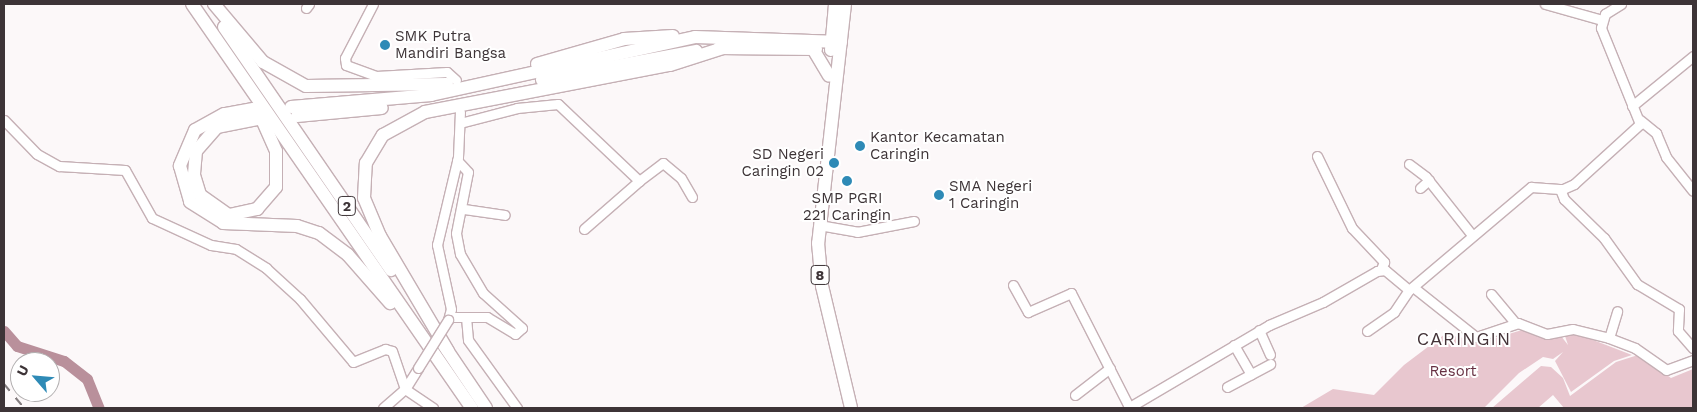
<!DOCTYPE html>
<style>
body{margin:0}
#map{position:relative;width:1697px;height:412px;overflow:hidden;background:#fcf8f9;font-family:"Work Sans",sans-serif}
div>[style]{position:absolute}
.green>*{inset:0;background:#e8c7cf}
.river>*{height:11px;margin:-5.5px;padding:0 5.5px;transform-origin:5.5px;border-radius:5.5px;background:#b9909b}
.roads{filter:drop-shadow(1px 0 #c5b0b5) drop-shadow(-1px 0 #c5b0b5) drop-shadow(0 1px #c5b0b5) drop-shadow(0 -1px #c5b0b5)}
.minor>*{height:9px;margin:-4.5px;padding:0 4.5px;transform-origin:4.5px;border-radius:4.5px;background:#fff}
.highway>*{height:12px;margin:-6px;padding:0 6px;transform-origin:6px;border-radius:6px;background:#fff}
.rail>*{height:2px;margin-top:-1px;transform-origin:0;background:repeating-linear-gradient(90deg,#837c7e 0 9px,transparent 0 18px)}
.bridges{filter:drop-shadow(1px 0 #c5b0b5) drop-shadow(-1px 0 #c5b0b5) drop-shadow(0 1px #c5b0b5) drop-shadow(0 -1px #c5b0b5)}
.minor-bridge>*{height:9px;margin:-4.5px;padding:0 4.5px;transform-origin:4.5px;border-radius:4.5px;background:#fff}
.dots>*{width:14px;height:14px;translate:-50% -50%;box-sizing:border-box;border:2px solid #fff;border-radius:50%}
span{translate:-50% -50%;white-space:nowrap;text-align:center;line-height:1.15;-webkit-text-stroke:4px #fff;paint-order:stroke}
.shield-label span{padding:1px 4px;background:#fff;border:1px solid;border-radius:4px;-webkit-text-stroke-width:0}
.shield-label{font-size:14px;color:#3d3437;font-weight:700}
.poi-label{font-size:15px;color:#3d3437}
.left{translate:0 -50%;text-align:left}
.right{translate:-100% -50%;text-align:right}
.park-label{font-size:15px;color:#663042}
.quarter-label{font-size:18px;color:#443338;letter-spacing:1px}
.frame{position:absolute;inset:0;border:5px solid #3d3437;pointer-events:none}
.north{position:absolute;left:10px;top:352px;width:50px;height:50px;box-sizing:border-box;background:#fff;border:1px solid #b1aeaf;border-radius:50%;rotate:297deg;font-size:14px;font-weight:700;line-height:20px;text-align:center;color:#3d3437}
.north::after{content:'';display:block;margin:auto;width:18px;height:22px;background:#2e8ab6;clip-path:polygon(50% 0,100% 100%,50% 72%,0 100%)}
</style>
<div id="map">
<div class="green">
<div style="clip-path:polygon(1522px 330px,1561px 336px,1568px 345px,1565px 336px,1575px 333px,1632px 355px,1614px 361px,1571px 392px,1555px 361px,1563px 352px,1553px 359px,1543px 357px,1519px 373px,1484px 408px,1301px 408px,1333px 389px,1374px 395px,1404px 365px,1445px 334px,1482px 342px)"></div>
<div style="clip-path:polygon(1638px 355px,1671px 378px,1693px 369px,1693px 408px,1564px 408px,1553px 395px,1538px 408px,1492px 408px,1541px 366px,1551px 367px,1563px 378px,1570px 396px,1616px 362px)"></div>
</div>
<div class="river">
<div style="left:4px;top:331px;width:20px;rotate:49deg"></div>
<div style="left:17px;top:346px;width:49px;rotate:17.7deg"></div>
<div style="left:64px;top:361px;width:29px;rotate:38deg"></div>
<div style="left:87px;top:379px;width:31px;rotate:68deg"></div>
</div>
<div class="roads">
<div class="minor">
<div style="left:373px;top:4px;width:61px;rotate:117.4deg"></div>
<div style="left:345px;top:58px;width:7px;rotate:82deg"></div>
<div style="left:346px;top:65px;width:32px;rotate:20deg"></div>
<div style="left:376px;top:76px;width:71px;rotate:-3.2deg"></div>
<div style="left:447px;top:72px;width:12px;rotate:42deg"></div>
<div style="left:1545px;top:4px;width:59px;rotate:15.7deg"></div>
<div style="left:306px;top:8px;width:5px;rotate:-53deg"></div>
<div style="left:1632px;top:106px;width:79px;rotate:-39.3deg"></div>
<div style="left:4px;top:120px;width:47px;rotate:45.9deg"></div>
<div style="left:37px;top:154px;width:25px;rotate:29deg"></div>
<div style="left:59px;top:166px;width:66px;rotate:3.5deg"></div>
<div style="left:125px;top:170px;width:55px;rotate:60.6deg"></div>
<div style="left:152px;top:218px;width:65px;rotate:24.6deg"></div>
<div style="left:211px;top:245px;width:25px;rotate:9deg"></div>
<div style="left:236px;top:249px;width:36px;rotate:32deg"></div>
<div style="left:266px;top:268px;width:46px;rotate:42.4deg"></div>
<div style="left:300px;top:299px;width:82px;rotate:49.9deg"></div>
<div style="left:353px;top:362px;width:35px;rotate:-22deg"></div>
<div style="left:385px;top:349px;width:7px;rotate:16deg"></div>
<div style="left:392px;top:351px;width:40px;rotate:71.1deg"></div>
<div style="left:405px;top:389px;width:34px;rotate:34deg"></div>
<div style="left:1640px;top:120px;width:21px;rotate:39deg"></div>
<div style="left:1656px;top:133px;width:26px;rotate:67deg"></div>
<div style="left:1666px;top:157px;width:43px;rotate:51.5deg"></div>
<div style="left:460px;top:123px;width:59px;rotate:-14.7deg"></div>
<div style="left:517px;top:108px;width:41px;rotate:-5.6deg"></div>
<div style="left:558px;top:104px;width:112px;rotate:43.5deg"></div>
<div style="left:639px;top:181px;width:73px;rotate:138.9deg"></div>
<div style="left:1317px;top:156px;width:80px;rotate:64.1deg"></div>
<div style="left:1352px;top:228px;width:47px;rotate:46.7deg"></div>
<div style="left:1384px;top:262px;width:8px;rotate:113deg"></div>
<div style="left:1409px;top:164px;width:21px;rotate:37deg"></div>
<div style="left:1426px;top:177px;width:74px;rotate:51.6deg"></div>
<div style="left:639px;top:181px;width:30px;rotate:-37deg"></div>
<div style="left:663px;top:163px;width:23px;rotate:40deg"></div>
<div style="left:681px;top:178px;width:22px;rotate:60deg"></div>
<div style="left:1420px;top:188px;width:12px;rotate:-42deg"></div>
<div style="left:1560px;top:189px;width:11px;rotate:68deg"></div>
<div style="left:1564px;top:199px;width:56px;rotate:44.3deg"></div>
<div style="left:1604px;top:238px;width:57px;rotate:54.3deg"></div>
<div style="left:1637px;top:284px;width:49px;rotate:30.8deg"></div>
<div style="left:1679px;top:309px;width:22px;rotate:93deg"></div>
<div style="left:1678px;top:331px;width:23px;rotate:49deg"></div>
<div style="left:464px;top:209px;width:41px;rotate:8.3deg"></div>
<div style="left:819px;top:225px;width:39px;rotate:10deg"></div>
<div style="left:857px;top:232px;width:58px;rotate:-10.9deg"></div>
<div style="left:1013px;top:285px;width:31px;rotate:61deg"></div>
<div style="left:1028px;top:312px;width:47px;rotate:-23.8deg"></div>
<div style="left:1071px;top:293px;width:128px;rotate:63deg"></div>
<div style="left:1413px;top:287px;width:80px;rotate:38.4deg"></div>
<div style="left:1476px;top:337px;width:44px;rotate:-18.4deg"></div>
<div style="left:1518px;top:323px;width:31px;rotate:21deg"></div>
<div style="left:1547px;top:334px;width:26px;rotate:-11deg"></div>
<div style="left:1573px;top:329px;width:37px;rotate:14deg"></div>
<div style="left:1609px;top:338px;width:28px;rotate:21deg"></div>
<div style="left:1635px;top:348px;width:38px;rotate:35deg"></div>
<div style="left:1666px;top:370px;width:29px;rotate:-20deg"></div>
<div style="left:1491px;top:294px;width:38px;rotate:50deg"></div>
<div style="left:450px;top:317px;width:37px"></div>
<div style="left:487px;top:317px;width:33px;rotate:31deg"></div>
<div style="left:515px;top:334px;width:9px;rotate:-41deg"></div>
<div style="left:522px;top:328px;width:52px;rotate:-138.1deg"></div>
<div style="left:483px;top:293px;width:45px;rotate:-120.5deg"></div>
<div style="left:460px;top:254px;width:21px;rotate:-101deg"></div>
<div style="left:456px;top:233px;width:62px;rotate:-78.9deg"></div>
<div style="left:468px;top:172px;width:16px;rotate:-133deg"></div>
<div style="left:466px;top:317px;width:23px;rotate:85deg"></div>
<div style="left:468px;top:340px;width:84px;rotate:54.2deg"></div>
<div style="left:448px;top:320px;width:11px;rotate:-75deg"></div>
<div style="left:451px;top:309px;width:66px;rotate:-102.3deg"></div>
<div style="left:437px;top:245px;width:90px;rotate:-76.6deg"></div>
<div style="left:458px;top:157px;width:45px;rotate:-87.5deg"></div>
<div style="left:1259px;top:330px;width:27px;rotate:66deg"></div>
<div style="left:1367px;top:331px;width:33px;rotate:-35deg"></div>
<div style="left:1394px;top:312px;width:27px;rotate:-56deg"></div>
<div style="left:1609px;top:338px;width:28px;rotate:-73deg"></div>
<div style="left:1234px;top:345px;width:34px;rotate:60deg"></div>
<div style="left:1227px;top:387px;width:49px;rotate:-28.1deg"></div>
<div style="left:1075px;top:395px;width:44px;rotate:-37.6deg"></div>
<div style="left:383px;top:408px;width:29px;rotate:-41deg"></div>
<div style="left:405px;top:389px;width:25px;rotate:-58deg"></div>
<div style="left:1128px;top:408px;width:164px;rotate:-30.5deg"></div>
<div style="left:1269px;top:325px;width:59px;rotate:-23.1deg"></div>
<div style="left:1323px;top:302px;width:62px;rotate:-29.9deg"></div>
<div style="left:1377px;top:271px;width:8px;rotate:-7deg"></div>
<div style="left:1385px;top:270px;width:31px;rotate:40deg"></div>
<div style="left:1409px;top:290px;width:160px;rotate:-40.2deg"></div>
<div style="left:1531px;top:187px;width:32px;rotate:4deg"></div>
<div style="left:1563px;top:189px;width:12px;rotate:-24deg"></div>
<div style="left:1574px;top:184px;width:89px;rotate:-42.3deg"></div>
<div style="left:1640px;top:124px;width:104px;rotate:-112.1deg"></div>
<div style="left:1601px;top:28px;width:15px;rotate:-74deg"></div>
<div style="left:1605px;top:14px;width:19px;rotate:-32deg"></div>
</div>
<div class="highway">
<div style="left:192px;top:4px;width:492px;rotate:55.3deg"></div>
<div style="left:214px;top:4px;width:76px;rotate:49.8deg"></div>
<div style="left:263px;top:62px;width:49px;rotate:29.2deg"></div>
<div style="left:306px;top:86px;width:141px;rotate:-0.8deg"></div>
<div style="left:845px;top:4px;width:241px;rotate:96.4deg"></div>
<div style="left:818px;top:243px;width:43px;rotate:84.7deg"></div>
<div style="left:822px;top:286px;width:125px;rotate:76.6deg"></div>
<div style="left:224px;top:27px;width:295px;rotate:55.5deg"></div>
<div style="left:719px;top:48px;width:97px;rotate:0.6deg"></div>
<div style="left:813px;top:49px;width:31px;rotate:59deg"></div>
<div style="left:831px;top:50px;width:46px;rotate:-85deg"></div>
<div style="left:537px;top:64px;width:91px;rotate:-16deg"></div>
<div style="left:624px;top:39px;width:49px;rotate:-3.5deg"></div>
<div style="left:542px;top:80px;width:157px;rotate:-10.7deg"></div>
<div style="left:291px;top:107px;width:141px;rotate:-4.9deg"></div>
<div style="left:431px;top:95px;width:270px;rotate:-12.4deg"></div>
<div style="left:695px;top:37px;width:146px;rotate:2deg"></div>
<div style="left:253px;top:109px;width:29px;rotate:170deg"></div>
<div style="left:224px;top:114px;width:33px;rotate:151deg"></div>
<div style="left:195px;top:130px;width:39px;rotate:113deg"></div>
<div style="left:180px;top:166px;width:37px;rotate:74deg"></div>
<div style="left:190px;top:202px;width:39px;rotate:32deg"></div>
<div style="left:223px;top:223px;width:74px;rotate:2.3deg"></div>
<div style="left:297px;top:226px;width:23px;rotate:18deg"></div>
<div style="left:319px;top:233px;width:36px;rotate:37deg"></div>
<div style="left:348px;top:255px;width:64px;rotate:48.8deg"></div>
<div style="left:297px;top:116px;width:85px;rotate:-5.4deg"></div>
<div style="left:257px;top:119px;width:41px;rotate:168.7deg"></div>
<div style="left:217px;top:127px;width:32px;rotate:131deg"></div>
<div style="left:196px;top:151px;width:24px;rotate:95deg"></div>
<div style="left:194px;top:175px;width:21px;rotate:73deg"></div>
<div style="left:200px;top:195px;width:35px;rotate:35deg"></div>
<div style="left:229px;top:215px;width:29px;rotate:-12deg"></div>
<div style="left:257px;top:209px;width:29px;rotate:-49deg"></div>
<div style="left:276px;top:187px;width:36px;rotate:-90deg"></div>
<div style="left:276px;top:151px;width:39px;rotate:-114deg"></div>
<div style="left:443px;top:344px;width:77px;rotate:56.1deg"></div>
<div style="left:448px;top:351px;width:134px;rotate:-120.6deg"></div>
<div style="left:380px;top:236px;width:41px;rotate:-112.8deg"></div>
<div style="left:364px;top:198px;width:35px;rotate:-87deg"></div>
<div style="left:366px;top:163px;width:33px;rotate:-59deg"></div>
<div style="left:383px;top:135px;width:48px;rotate:-28.7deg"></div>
<div style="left:425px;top:112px;width:249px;rotate:-10.9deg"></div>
<div style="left:670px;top:65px;width:59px;rotate:-17.8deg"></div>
</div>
</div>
<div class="rail">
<div style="left:4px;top:384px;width:31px;rotate:50deg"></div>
</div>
<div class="bridges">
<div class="minor-bridge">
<div style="left:418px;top:368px;width:57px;rotate:-58deg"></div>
</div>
</div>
<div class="dots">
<div style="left:385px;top:45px;background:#2e8ab6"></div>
<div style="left:860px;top:146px;background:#2e8ab6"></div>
<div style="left:834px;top:163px;background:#2e8ab6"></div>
<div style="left:847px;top:181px;background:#2e8ab6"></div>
<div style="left:939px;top:195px;background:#2e8ab6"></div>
</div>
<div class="shield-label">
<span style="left:347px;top:206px">2</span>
<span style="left:820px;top:275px">8</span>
</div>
<div class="poi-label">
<span class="left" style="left:395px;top:45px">SMK Putra<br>Mandiri Bangsa</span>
<span class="left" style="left:870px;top:146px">Kantor Kecamatan<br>Caringin</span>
<span class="right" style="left:824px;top:163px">SD Negeri<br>Caringin 02</span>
<span class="left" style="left:949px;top:195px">SMA Negeri<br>1 Caringin</span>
<span style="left:847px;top:207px">SMP PGRI<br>221 Caringin</span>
</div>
<div class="park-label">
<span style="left:1453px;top:372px">Resort</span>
</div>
<div class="quarter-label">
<span style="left:1464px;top:339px">CARINGIN</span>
</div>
<div class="frame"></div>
<div class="north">U</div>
</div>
